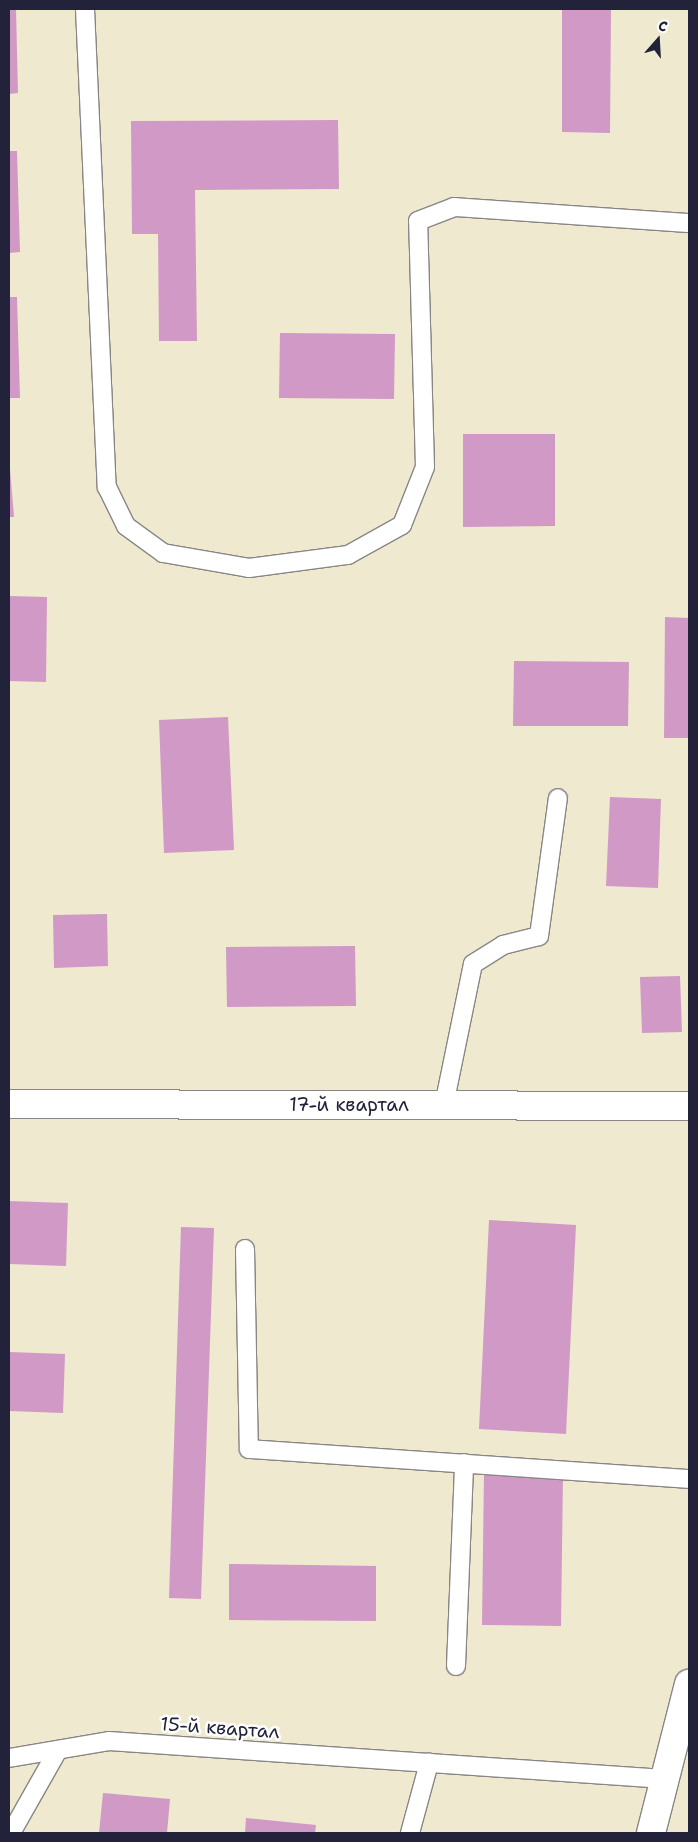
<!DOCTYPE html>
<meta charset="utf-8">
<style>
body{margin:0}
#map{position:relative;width:698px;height:1842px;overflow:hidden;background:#efe9cf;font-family:"Shantell Sans",sans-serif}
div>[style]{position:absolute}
.building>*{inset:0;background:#d199c5}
.roads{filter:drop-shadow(1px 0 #888685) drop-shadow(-1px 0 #888685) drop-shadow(0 1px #888685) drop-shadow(0 -1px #888685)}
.service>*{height:18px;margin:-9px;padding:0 9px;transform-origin:9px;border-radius:9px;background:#fff}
.minor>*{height:28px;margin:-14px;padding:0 14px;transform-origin:14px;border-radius:14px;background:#fff}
.tertiary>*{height:28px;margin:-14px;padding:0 14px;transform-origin:14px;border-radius:14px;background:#fff}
span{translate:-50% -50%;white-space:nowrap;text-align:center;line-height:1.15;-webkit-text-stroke:5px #fff;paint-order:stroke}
.street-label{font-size:19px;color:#22223b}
.frame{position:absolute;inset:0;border:10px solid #22223b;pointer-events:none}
.north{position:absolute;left:633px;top:15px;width:50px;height:50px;-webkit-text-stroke:4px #fff;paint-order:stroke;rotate:19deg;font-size:14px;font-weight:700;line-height:20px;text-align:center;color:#22223b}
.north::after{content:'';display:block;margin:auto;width:18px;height:22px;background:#22223b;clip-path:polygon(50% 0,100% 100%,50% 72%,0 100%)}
</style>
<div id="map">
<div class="building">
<div style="clip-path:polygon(9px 9px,16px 9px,18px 93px,9px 94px)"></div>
<div style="clip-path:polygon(562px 9px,611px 9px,610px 133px,562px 132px)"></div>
<div style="clip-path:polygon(338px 120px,339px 189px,195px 190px,197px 341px,159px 341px,158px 234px,132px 234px,131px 121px)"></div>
<div style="clip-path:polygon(9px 151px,17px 151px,20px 252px,9px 253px)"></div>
<div style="clip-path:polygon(9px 297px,17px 297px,20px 398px,9px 398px)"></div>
<div style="clip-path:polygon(280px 333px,395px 334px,394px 399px,279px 398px)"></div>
<div style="clip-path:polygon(463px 434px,555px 434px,555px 526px,463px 527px)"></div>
<div style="clip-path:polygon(9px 457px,14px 517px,9px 517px)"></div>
<div style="clip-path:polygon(9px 596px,47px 597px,46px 682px,9px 681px)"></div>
<div style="clip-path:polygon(665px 617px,689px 618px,689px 738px,664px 738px)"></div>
<div style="clip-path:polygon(514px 661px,629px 662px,628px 726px,513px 726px)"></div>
<div style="clip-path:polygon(228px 717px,234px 850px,164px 853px,159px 720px)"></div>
<div style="clip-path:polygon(610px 797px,661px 799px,658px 888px,606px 886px)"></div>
<div style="clip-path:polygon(107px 914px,108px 966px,54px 968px,53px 915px)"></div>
<div style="clip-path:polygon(355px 946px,356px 1006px,227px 1007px,226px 947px)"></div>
<div style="clip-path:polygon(680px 976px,682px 1032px,642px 1033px,640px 977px)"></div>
<div style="clip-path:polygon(9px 1201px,68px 1203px,66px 1266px,9px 1264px)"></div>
<div style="clip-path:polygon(489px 1220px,576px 1225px,566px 1434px,479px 1429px)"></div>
<div style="clip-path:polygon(181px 1227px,214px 1228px,201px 1599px,169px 1598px)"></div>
<div style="clip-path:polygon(9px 1352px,65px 1354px,63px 1413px,9px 1411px)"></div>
<div style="clip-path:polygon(484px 1473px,563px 1474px,561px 1626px,482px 1625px)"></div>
<div style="clip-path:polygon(229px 1564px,376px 1566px,376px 1621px,229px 1620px)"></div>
<div style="clip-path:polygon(103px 1793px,170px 1799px,167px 1833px,99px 1833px)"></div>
<div style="clip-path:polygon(246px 1818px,316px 1825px,315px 1833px,245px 1833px)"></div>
</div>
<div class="roads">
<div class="service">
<div style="left:85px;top:9px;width:479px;rotate:87.4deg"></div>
<div style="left:107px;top:487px;width:43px;rotate:64deg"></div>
<div style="left:126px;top:526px;width:46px;rotate:36.1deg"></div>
<div style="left:163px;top:553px;width:87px;rotate:9.9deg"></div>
<div style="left:249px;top:568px;width:100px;rotate:-7.5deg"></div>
<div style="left:348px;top:555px;width:62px;rotate:-29.1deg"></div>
<div style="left:402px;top:525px;width:62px;rotate:-68.4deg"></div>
<div style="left:425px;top:467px;width:246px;rotate:-91.6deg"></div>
<div style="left:418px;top:221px;width:39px;rotate:-21deg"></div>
<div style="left:454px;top:207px;width:236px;rotate:3.9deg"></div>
<div style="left:444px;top:1105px;width:144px;rotate:-78.4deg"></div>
<div style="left:473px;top:964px;width:36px;rotate:-32deg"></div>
<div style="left:503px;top:945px;width:37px;rotate:-14deg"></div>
<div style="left:539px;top:936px;width:139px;rotate:-82.2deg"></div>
<div style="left:245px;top:1249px;width:200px;rotate:88.9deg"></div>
<div style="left:249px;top:1449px;width:441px;rotate:3.9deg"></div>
<div style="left:456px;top:1666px;width:203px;rotate:-87.7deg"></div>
<div style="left:9px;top:1758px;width:101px;rotate:-9.6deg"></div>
<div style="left:109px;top:1741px;width:557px;rotate:3.91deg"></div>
<div style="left:11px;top:1833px;width:95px;rotate:-60.5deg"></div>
<div style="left:410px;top:1833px;width:73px;rotate:-74.8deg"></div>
</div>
<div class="minor">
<div style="left:9px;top:1104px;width:680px;rotate:0.17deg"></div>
</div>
<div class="tertiary">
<div style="left:651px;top:1833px;width:154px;rotate:-75.7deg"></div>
</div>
</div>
<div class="street-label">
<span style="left:349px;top:1105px">17-й квартал</span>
<span style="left:220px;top:1728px;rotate:4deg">15-й квартал</span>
</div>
<div class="frame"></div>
<div class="north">С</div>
</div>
